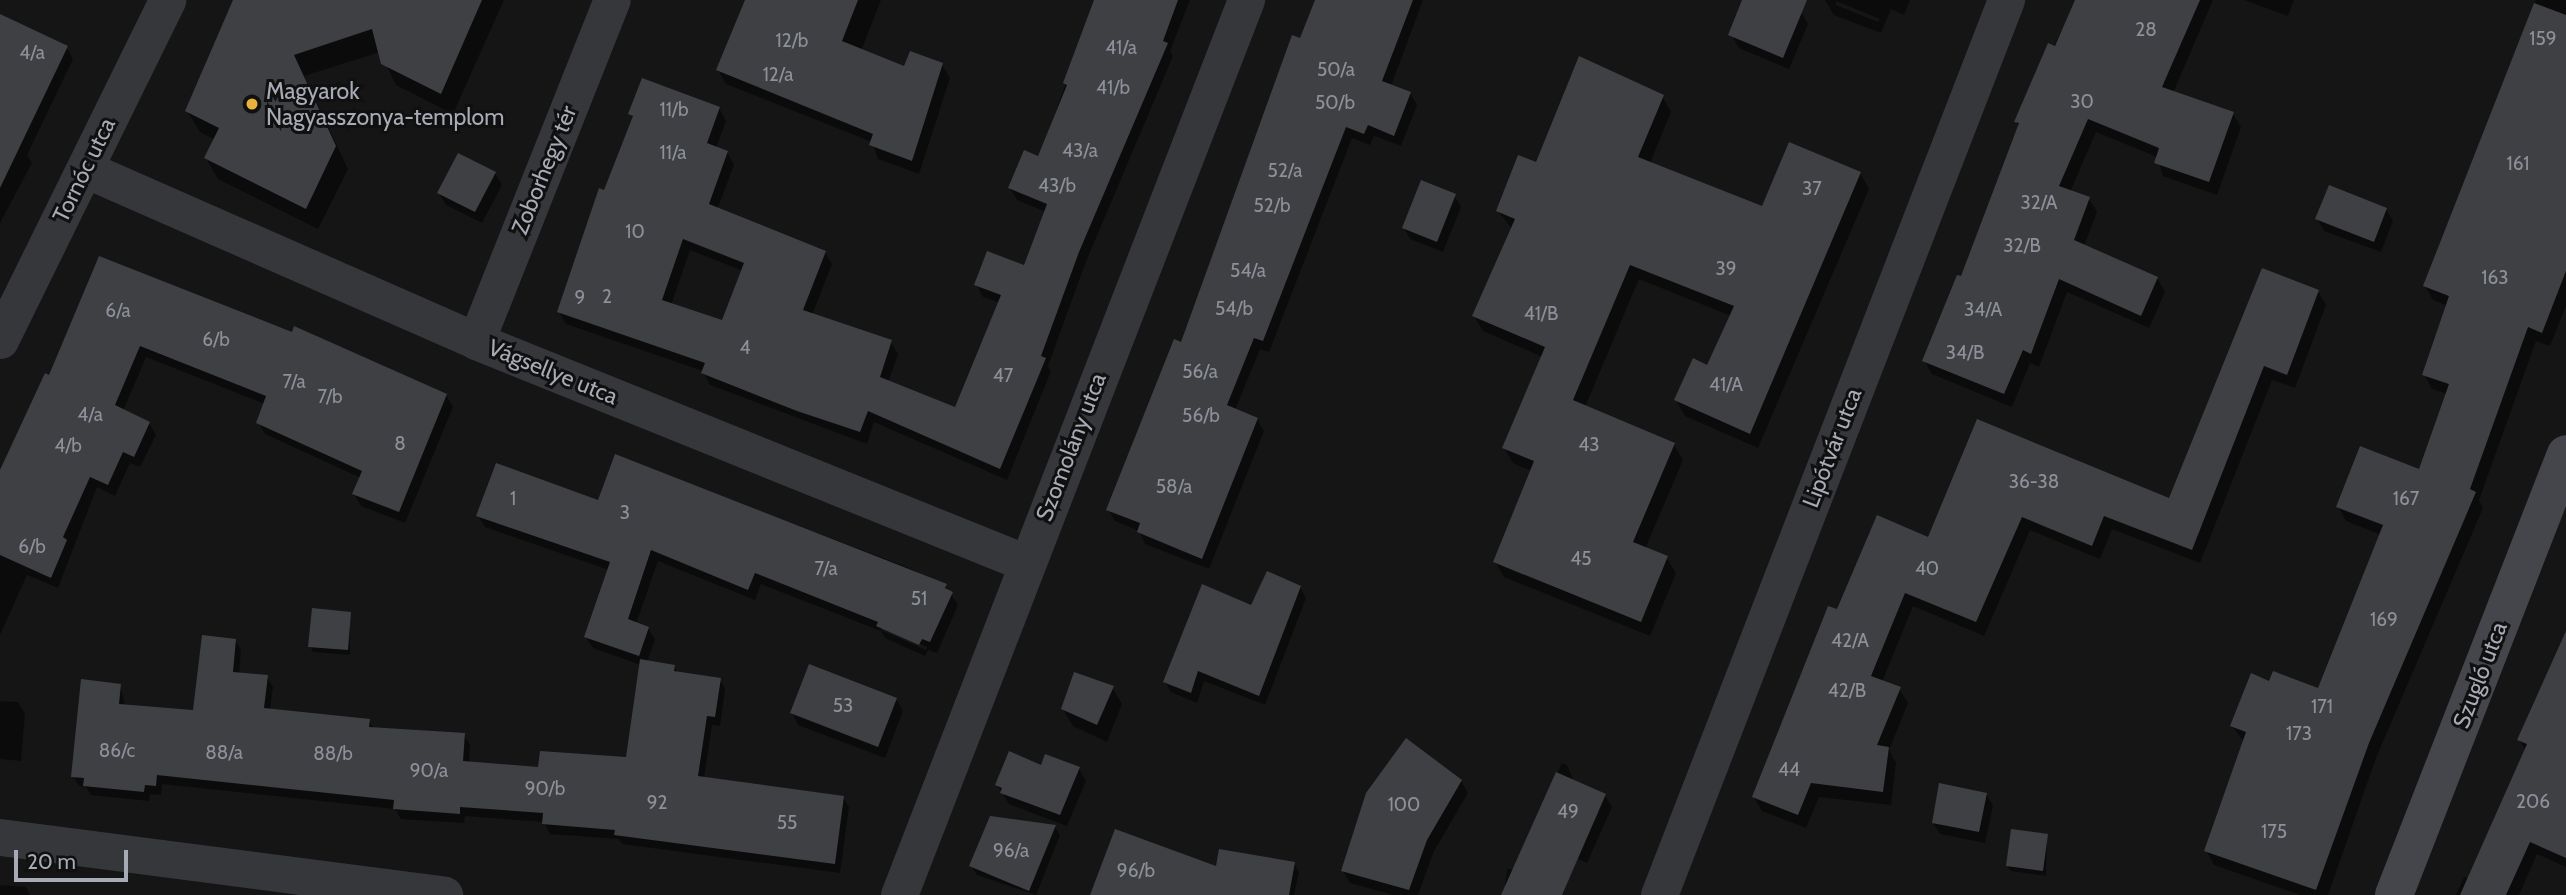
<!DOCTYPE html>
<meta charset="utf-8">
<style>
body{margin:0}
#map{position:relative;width:2566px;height:895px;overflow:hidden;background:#151516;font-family:Cabin,sans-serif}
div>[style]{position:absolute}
.shadow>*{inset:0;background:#0007}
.building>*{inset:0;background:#3f4043}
.street>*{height:37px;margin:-18.5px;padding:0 18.5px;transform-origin:18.5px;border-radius:18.5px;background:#36373b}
.secondary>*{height:38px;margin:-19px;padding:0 19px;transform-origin:19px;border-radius:19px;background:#44464b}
.dots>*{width:19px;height:19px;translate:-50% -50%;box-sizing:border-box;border:4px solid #101011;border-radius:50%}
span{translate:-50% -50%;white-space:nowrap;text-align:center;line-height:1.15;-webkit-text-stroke:6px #101011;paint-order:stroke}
.number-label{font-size:19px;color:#8d9099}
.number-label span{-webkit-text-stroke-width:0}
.poi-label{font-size:23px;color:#a7abb6}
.left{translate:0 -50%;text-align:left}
.street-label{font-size:23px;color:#a7abb6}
.scale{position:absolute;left:14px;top:850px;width:114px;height:32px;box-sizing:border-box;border:4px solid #a7abb6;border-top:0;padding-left:9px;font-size:21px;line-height:24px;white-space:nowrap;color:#a7abb6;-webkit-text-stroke:5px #101011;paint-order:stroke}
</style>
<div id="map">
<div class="shadow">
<div style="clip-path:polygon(235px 0,504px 0,453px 114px,396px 85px,380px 52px,304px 76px,348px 169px,318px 229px,218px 179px,206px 158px,215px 140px,200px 132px,187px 111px)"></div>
<div style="clip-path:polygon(754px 0,881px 0,861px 51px,905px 68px,942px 65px,950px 78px,919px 174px,878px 159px,872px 142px,726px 84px,718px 70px)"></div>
<div style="clip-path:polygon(evenodd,1096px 0,1190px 0,1170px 51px,1173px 56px,1085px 264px,1048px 366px,1051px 371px,1007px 480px,874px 422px,867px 444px,710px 385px,703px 371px,566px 324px,559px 312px,634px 119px,630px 114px,719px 108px,726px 121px,716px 148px,727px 152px,734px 165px,717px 210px,825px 252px,832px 264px,812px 315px,891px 342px,898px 354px,888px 382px,956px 410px,1000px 303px,983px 297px,976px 284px,1025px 268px,1046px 212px,1017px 200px,1010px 188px,1039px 158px,1096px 0,690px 250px,743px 271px,723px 323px,671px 305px,690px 250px)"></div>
<div style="clip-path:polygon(1317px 0,1423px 0,1391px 86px,1410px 93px,1417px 105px,1401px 146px,1374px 136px,1370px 145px,1352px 138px,1269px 352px,1260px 349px,1235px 410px,1257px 419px,1264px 431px,1209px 569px,1145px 544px,1139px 531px,1115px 521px,1108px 509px,1182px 345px)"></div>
<div style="clip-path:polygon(1746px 0,1773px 0,1801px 12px,1808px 24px,1789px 69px,1739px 48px,1732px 36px)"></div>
<div style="clip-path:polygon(evenodd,1825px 0,1910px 0,1904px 15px,1891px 9px,1881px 33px,1834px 15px,1825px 0,1836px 1px,1880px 19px,1878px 22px,1836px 5px,1836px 1px)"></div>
<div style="clip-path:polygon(2077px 0,2213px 0,2173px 93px,2233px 114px,2241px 127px,2217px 195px,2163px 176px,2157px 157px,2096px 132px,2070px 192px,2089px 199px,2097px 212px,2084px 246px,2157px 278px,2165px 292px,2149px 328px,2067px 292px,2039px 367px,2030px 363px,2012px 407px,1932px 374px,1924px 360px,1962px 279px,2019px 127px,2016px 121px)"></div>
<div style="clip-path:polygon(2244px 0,2294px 0,2288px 16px)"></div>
<div style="clip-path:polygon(2536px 0,2566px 0,2566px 306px,2550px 346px,2536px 341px,2479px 500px,2483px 508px,2376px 758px,2328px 895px,2300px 895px,2214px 865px,2206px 850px,2244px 742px,2232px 726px,2270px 683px,2319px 690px,2381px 535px,2346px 521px,2338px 506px,2420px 471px,2448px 394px,2432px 389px,2424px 374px,2448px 306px,2433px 300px,2425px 286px)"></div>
<div style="clip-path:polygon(0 16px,67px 48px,73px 59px,27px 155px,32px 163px,0 223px)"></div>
<div style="clip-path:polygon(1662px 96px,1671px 112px,1650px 163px,1763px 209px,1860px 173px,1869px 189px,1758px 448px,1685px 416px,1676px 400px,1708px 367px,1731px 316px,1639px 279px,1585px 407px,1674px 445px,1683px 460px,1645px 549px,1667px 558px,1676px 573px,1650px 636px,1504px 577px,1495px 561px,1532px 471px,1513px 463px,1504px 448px,1543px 357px,1483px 331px,1474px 316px,1512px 229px,1498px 211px,1537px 164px)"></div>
<div style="clip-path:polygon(495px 173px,502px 185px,482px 223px,446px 205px,439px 193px)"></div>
<div style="clip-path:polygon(1454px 195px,1461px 207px,1443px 252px,1410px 239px,1404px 228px)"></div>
<div style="clip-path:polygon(2386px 209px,2393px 221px,2381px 252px,2324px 231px,2317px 219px)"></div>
<div style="clip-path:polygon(100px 258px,446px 395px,453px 407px,405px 523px,361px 506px,354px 494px,361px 478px,265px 434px,258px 422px,265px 404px,146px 357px,123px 411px,149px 423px,156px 435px,140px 467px,130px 463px,115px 496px,97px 487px,58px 588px,27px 575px,0 635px,0 474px,50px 377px)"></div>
<div style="clip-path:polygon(2263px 270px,2318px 291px,2326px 305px,2295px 388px,2272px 380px,2200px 563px,2112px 529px,2100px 559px,2030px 530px,1984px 636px,1913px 606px,1882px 682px,1899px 689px,1908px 703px,1889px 750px,1896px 763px,1891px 805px,1819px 797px,1806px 828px,1762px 811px,1754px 797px,1838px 612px,1929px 539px,1978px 422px,2170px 501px)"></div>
<div style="clip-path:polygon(evenodd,616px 456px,904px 566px,945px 585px,958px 605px,937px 653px,928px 650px,925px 656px,885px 638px,881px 631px,761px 584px,755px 600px,658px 561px,636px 624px,648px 628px,655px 640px,647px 662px,674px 666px,678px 673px,720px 680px,725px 689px,720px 726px,712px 725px,704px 778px,843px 797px,849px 807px,840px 873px,622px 844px,619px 839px,550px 834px,544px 822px,465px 816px,464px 823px,401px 819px,395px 809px,162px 784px,161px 795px,150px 794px,149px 801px,91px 795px,86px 787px,79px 786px,73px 776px,120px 685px,125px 706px,195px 712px,235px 640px,241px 650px,239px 674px,267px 677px,273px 687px,270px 710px,369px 721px,374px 729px,464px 735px,470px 745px,469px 763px,540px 769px,627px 758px,641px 665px,593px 648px,586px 637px,609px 570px,485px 527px,478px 516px,599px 502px,616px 456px,881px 626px,927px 647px,926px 650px,881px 630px,881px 626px)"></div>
<div style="clip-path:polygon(1300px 587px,1306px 598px,1265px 705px,1204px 681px,1197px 703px,1171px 692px,1165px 682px,1252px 608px)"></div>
<div style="clip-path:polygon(350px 614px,350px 655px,313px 652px,310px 646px)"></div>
<div style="clip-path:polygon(2566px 635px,2566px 867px,2537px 854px,2519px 895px,2456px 895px,2464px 877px,2469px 879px,2526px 751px,2519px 740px)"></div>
<div style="clip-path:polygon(1112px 687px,1122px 704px,1107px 742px,1073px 726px,1063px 709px)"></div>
<div style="clip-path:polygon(896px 699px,903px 711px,885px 758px,798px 725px,792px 713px)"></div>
<div style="clip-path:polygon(0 701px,18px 702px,25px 714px,21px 761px,0 759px)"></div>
<div style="clip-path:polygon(1562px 763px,1567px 765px,1574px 782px,1605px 795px,1612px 807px,1587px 863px,1565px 853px,1559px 895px,1504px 895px,1507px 869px,1514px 870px)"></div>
<div style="clip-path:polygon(1042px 767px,1079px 769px,1086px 781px,1067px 826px,1009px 804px,997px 785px)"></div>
<div style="clip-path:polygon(1461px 781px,1468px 793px,1433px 853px,1418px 895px,1393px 895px,1350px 883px,1343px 871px)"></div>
<div style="clip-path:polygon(1986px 794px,1993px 806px,1985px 843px,1940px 834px,1933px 823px)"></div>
<div style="clip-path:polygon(1055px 827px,1060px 835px,1036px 895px,977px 875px,971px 866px)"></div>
<div style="clip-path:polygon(2047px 836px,2046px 876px,2011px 871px,2007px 866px)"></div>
<div style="clip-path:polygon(1294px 864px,1299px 872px,1294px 895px,1097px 895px)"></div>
<div style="clip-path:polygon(0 885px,26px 887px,30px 895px,0 895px)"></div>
</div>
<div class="building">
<div style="clip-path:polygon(233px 0,482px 0,441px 94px,381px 64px,372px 29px,294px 55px,336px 146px,306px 209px,204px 158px,219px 128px,185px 111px)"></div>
<div style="clip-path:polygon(745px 0,858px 0,842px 41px,904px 66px,910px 51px,943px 63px,912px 161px,869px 145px,873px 134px,716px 70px)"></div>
<div style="clip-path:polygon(evenodd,1094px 0,1178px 0,1163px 41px,1168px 43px,1079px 252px,1041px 356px,1046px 358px,1000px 469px,868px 411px,860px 432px,797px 411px,701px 373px,705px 363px,557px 312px,599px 188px,604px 190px,633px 116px,628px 114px,642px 78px,720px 107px,707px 143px,728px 151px,709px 204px,826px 251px,803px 310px,892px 340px,880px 377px,955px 407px,1001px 295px,974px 285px,987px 251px,1024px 265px,1047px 204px,1008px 188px,1024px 150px,1038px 156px,1067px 85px,1063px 83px,1094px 0,683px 239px,744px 263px,722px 320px,662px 300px,683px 239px)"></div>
<div style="clip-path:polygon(1315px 0,1413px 0,1382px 81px,1411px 92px,1394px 136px,1368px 125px,1364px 134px,1346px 127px,1263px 341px,1254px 338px,1227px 405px,1258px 418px,1202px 559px,1137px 532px,1140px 523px,1106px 510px,1174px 339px,1181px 342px,1292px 35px,1300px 38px)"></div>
<div style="clip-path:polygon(1742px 0,1807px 0,1783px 58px,1728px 35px)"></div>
<div style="clip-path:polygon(2075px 0,2200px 0,2162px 87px,2234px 112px,2209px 182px,2154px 163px,2159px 148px,2088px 119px,2059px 186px,2090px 197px,2074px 240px,2158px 277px,2141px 316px,2059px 279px,2031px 354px,2023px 350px,2004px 394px,1922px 361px,1957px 275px,1961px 276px,2019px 123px,2014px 122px,2048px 43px,2055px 46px)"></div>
<div style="clip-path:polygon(2534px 3px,2566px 15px,2566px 271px,2542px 333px,2528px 327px,2470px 489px,2476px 492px,2369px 743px,2316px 890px,2204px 851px,2246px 732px,2230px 726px,2251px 673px,2269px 681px,2273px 671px,2318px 688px,2383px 525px,2336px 507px,2360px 446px,2419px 469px,2449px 384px,2422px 375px,2449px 296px,2423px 286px)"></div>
<div style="clip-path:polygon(0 14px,68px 46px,0 188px)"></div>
<div style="clip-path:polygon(1579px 56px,1664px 95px,1638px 157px,1762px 206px,1789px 142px,1861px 172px,1750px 434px,1674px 400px,1693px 358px,1707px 365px,1734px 306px,1630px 265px,1573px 400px,1675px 443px,1633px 542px,1668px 556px,1641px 622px,1493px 562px,1534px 461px,1502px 448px,1545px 347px,1472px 316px,1515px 219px,1496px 211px,1518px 155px,1536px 162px)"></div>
<div style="clip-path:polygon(458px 153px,496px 172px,475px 212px,437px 193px)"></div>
<div style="clip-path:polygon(1421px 180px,1456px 194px,1437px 242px,1402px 228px)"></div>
<div style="clip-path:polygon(2329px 185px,2387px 208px,2374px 242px,2315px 219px)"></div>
<div style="clip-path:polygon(99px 256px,292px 332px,294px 326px,447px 394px,399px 512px,352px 494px,362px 471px,256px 423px,266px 396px,140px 346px,115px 405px,150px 422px,134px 457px,123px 452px,108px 485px,90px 477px,63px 537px,67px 540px,51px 578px,0 555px,0 470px,45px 373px,49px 375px)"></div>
<div style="clip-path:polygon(2262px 268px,2319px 290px,2287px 375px,2264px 366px,2192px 550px,2104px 516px,2092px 546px,2022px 517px,1976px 622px,1905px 593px,1871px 676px,1901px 687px,1877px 745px,1889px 747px,1883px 792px,1811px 783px,1798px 815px,1752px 797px,1828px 606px,1837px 609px,1877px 515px,1928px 537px,1977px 419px,2169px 498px)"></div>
<div style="clip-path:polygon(615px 454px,947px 584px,945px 588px,953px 592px,930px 642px,922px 639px,919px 645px,876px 626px,878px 622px,755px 573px,748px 590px,651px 550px,628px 619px,649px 627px,639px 656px,584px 637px,610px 562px,476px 516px,496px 463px,598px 500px)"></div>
<div style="clip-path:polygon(1267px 571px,1301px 586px,1259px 696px,1198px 671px,1191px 693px,1163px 682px,1202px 584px,1251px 605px)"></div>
<div style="clip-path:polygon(312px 608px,351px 612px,348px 650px,308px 647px)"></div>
<div style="clip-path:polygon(2566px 631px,2566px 858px,2530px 842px,2506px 895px,2460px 895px,2527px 744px,2517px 740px)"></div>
<div style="clip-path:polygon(202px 635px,236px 639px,233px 672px,268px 675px,264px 708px,370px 719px,369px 727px,465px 733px,463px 761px,538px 767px,540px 751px,626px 757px,640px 659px,675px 665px,674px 671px,721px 678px,715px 717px,707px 716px,698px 776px,844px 796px,835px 864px,614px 835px,615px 830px,542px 824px,543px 813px,460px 807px,460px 814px,393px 809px,394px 800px,157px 775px,156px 786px,145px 785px,144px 792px,83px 786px,84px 778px,71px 777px,81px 679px,121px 684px,119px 704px,193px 710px)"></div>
<div style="clip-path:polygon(809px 664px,897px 698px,878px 747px,790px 713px)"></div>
<div style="clip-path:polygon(1074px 672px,1114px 686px,1097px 725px,1061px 709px)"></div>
<div style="clip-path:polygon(1406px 738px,1462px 780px,1427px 840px,1409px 890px,1341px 871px,1366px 793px)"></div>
<div style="clip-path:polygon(1009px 751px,1041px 765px,1045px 754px,1080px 767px,1060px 815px,1000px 793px,1002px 788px,995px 785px)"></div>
<div style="clip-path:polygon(1556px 772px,1606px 794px,1562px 895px,1501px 895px)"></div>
<div style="clip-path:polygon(1939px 783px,1987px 793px,1979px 832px,1932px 823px)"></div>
<div style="clip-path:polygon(990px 816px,1056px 825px,1029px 891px,969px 866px)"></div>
<div style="clip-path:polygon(1115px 829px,1216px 866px,1219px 849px,1295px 862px,1289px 895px,1090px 895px)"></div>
<div style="clip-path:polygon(2011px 829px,2048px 834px,2043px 871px,2006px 866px)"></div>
</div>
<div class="street">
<div style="left:85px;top:169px;width:427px;rotate:23.7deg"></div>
<div style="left:476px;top:341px;width:593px;rotate:21.98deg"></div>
<div style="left:0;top:340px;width:379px;rotate:-63.8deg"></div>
<div style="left:476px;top:341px;width:367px;rotate:-68.3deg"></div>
<div style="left:0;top:837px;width:448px;rotate:7.4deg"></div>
<div style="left:899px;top:895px;width:960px;rotate:-68.81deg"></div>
<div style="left:1659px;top:895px;width:960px;rotate:-68.81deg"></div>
</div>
<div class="secondary">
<div style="left:2394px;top:895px;width:473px;rotate:-68.7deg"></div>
</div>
<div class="dots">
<div style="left:252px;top:104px;background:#e9b33b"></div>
</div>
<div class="number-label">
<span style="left:2146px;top:30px">28</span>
<span style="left:2543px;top:39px">159</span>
<span style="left:792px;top:41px">12/b</span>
<span style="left:1121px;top:48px">41/a</span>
<span style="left:32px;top:53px">4/a</span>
<span style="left:1336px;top:70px">50/a</span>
<span style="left:778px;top:75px">12/a</span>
<span style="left:1113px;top:88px">41/b</span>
<span style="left:2082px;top:102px">30</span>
<span style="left:1335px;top:103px">50/b</span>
<span style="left:674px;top:110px">11/b</span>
<span style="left:1080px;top:151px">43/a</span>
<span style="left:673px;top:153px">11/a</span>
<span style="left:2518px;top:164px">161</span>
<span style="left:1285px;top:171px">52/a</span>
<span style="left:1057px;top:186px">43/b</span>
<span style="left:1812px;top:189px">37</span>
<span style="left:2039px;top:203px">32/A</span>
<span style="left:1272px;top:206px">52/b</span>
<span style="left:635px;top:232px">10</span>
<span style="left:2022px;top:246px">32/B</span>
<span style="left:1726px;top:269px">39</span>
<span style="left:1248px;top:271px">54/a</span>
<span style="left:2495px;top:278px">163</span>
<span style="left:607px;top:297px">2</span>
<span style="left:580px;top:298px">9</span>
<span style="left:1234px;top:309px">54/b</span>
<span style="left:1983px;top:310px">34/A</span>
<span style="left:118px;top:311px">6/a</span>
<span style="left:1541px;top:314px">41/B</span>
<span style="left:216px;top:340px">6/b</span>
<span style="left:745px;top:348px">4</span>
<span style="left:1965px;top:353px">34/B</span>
<span style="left:1200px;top:372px">56/a</span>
<span style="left:1003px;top:376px">47</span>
<span style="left:294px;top:382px">7/a</span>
<span style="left:1726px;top:385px">41/A</span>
<span style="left:330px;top:397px">7/b</span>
<span style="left:90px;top:415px">4/a</span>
<span style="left:1201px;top:416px">56/b</span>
<span style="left:400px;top:444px">8</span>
<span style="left:1589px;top:445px">43</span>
<span style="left:68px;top:446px">4/b</span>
<span style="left:2034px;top:482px">36-38</span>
<span style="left:1174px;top:487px">58/a</span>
<span style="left:513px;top:499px">1</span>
<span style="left:2406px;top:499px">167</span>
<span style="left:625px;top:513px">3</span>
<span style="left:32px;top:547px">6/b</span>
<span style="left:1581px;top:559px">45</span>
<span style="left:826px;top:569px">7/a</span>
<span style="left:1927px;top:569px">40</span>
<span style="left:919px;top:599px">51</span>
<span style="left:2384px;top:620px">169</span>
<span style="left:1850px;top:641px">42/A</span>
<span style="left:1847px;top:691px">42/B</span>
<span style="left:843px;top:706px">53</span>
<span style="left:2322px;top:707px">171</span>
<span style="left:2299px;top:734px">173</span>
<span style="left:117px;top:751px">86/c</span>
<span style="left:224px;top:753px">88/a</span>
<span style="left:333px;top:754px">88/b</span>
<span style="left:1789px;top:770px">44</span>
<span style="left:429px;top:771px">90/a</span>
<span style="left:545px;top:789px">90/b</span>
<span style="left:2533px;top:802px">206</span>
<span style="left:657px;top:803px">92</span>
<span style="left:1404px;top:805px">100</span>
<span style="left:1568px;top:812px">49</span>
<span style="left:787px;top:823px">55</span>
<span style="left:2274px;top:832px">175</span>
<span style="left:1011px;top:851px">96/a</span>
<span style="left:1136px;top:871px">96/b</span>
</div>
<div class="poi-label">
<span class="left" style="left:266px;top:104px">Magyarok<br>Nagyasszonya-templom</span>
</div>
<div class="street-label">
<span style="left:84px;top:170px;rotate:-64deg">Tornóc utca</span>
<span style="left:544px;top:170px;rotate:-68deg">Zoborhegy tér</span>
<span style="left:553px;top:372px;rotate:22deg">Vágsellye utca</span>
<span style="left:1071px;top:447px;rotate:-69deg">Szomolány utca</span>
<span style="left:1832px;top:448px;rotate:-69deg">Lipótvár utca</span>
<span style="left:2480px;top:675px;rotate:-69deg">Szugló utca</span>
</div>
<div class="scale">20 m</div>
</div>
